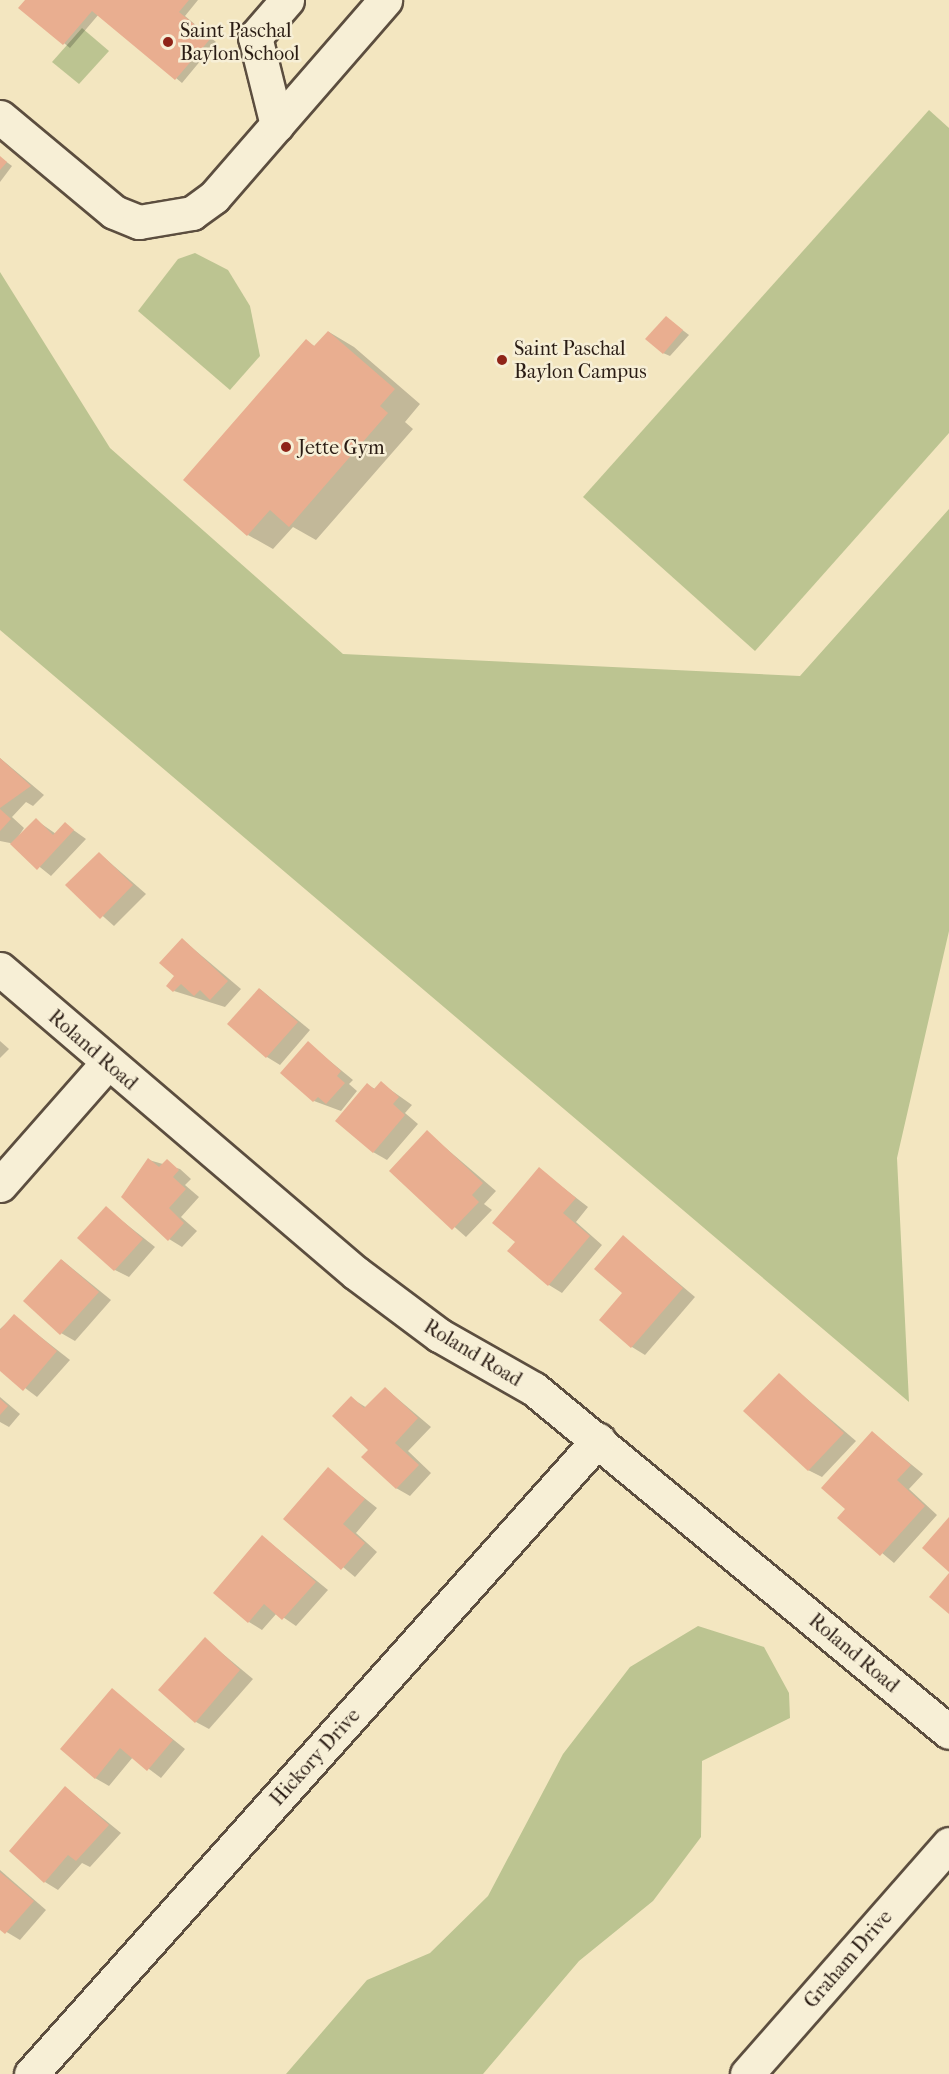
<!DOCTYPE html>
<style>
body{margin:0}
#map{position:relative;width:949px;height:2074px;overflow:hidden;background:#f3e6c0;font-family:"IM FELL French Canon",serif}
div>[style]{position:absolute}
.green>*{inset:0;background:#bcc491}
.shadow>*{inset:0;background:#0003}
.building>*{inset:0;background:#e9ae90}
.roads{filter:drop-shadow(2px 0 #5c4e3f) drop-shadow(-2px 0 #5c4e3f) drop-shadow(0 2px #5c4e3f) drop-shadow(0 -2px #5c4e3f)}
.minor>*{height:33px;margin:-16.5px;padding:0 16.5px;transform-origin:16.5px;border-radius:16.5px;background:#f7efd6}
.dots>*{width:16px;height:16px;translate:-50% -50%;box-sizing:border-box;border:3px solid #f7efd6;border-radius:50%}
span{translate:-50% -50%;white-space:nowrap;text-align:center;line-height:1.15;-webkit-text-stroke:5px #f7efd6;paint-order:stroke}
.poi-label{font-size:20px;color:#2a1c14}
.left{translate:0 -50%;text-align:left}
.street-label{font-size:20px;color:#2a1c14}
</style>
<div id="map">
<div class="green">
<div style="clip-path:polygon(82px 28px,109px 51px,79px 84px,52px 62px)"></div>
<div style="clip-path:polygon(929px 110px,949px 128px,949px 433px,755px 651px,583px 497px)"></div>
<div style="clip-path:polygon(195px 253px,228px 270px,250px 306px,260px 356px,230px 390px,138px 311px,178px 259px)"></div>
<div style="clip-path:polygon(0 272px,110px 448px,343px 654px,800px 676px,949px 509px,949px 931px,897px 1158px,909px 1402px,0 630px)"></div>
<div style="clip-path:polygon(698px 1626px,764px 1647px,789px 1693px,790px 1718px,702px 1761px,701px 1837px,653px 1901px,579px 1961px,483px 2074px,286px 2074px,367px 1980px,430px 1953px,488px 1896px,563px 1754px,630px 1667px)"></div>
</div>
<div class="shadow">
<div style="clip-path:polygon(27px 0,198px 0,185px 16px,216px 42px,182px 83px,99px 14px,70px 48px,21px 8px)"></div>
<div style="clip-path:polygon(0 157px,12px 166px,0 182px)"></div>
<div style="clip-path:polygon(667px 318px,689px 335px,670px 356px,663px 353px)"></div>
<div style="clip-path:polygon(329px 332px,354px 347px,420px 404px,405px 422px,413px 429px,316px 540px,293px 527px,273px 549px,248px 535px,306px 341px,316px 347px)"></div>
<div style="clip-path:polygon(0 758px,44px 795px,33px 806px,26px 802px,12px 817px,24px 828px,16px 840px,36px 820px,56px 834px,65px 824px,86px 839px,51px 876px,10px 843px,0 841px)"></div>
<div style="clip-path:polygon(99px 853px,146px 894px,114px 926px,68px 885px)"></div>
<div style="clip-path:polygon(183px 940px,241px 989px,225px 1007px,174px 991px)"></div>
<div style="clip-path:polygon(260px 989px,310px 1030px,280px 1065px,267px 1057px)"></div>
<div style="clip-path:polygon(0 1041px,9px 1049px,0 1058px)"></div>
<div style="clip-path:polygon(308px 1043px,353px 1080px,349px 1084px,357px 1091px,341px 1111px,314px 1101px)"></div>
<div style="clip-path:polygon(381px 1083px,412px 1105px,405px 1113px,418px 1124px,387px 1160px,373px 1152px,368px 1085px,375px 1089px)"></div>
<div style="clip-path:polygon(427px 1132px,496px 1191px,484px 1204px,492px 1210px,466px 1237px,391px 1171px)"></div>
<div style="clip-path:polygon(149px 1160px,180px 1169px,191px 1179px,185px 1185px,199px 1197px,181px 1217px,197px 1231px,182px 1247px,169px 1239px)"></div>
<div style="clip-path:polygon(539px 1169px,588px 1207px,576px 1222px,602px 1245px,562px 1293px,549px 1285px,517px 1242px)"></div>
<div style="clip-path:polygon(106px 1208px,155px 1247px,129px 1277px,115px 1270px)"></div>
<div style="clip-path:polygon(624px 1237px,695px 1297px,645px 1355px,632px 1347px)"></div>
<div style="clip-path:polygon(62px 1260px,111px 1300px,75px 1341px,61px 1333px)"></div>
<div style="clip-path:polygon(14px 1316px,70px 1360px,37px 1397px,0 1369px,0 1329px)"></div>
<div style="clip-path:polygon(779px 1375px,856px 1441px,822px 1477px,808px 1470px)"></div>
<div style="clip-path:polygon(385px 1388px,431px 1427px,408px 1451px,431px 1473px,410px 1496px,396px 1488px,370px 1450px,351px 1398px,367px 1408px)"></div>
<div style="clip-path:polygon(0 1397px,20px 1414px,9px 1427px,0 1422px)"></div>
<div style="clip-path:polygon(873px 1433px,923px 1474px,909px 1489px,937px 1515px,894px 1563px,839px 1517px,847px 1509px)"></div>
<div style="clip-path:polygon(328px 1469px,377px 1508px,356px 1533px,377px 1552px,355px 1577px,285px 1519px)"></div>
<div style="clip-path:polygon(263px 1537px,328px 1590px,296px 1626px,277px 1613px,262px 1630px,249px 1622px)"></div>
<div style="clip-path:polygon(205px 1639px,253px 1679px,209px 1729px,196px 1722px)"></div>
<div style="clip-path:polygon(112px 1690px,185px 1749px,161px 1778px,133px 1757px,109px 1786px,95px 1778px)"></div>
<div style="clip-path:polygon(66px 1788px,121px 1833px,90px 1867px,82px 1863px,58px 1890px,45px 1882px)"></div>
<div style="clip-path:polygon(0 1870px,46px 1910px,20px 1940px,0 1928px)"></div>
</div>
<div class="building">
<div style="clip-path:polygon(25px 0,189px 0,179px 12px,211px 38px,175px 80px,92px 11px,63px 45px,18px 8px)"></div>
<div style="clip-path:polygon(0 156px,7px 162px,0 170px)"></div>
<div style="clip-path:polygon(666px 316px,683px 330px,663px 354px,645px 339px)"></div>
<div style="clip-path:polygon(328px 331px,395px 389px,380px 406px,388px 413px,289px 527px,270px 510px,247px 536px,183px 480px,306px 339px,314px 346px)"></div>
<div style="clip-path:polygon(0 758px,31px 786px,0 808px)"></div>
<div style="clip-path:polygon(0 809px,11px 819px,0 831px)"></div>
<div style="clip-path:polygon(36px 818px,53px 835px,65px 822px,74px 830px,37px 870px,10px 844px)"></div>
<div style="clip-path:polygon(99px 852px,133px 885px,100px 919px,65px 885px)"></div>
<div style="clip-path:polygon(182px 938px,228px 981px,210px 1000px,200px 990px,194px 996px,181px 984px,173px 992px,166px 986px,174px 976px,159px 963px)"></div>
<div style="clip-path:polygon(259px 988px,298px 1022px,266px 1058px,227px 1024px)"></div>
<div style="clip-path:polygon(308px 1041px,341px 1071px,337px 1076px,345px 1083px,326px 1104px,318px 1097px,313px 1102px,280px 1073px)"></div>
<div style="clip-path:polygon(381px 1081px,399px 1097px,393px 1104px,405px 1115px,373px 1153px,335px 1121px,367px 1083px,374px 1089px)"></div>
<div style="clip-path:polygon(427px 1130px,483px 1183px,472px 1195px,479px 1202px,452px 1230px,389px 1171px)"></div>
<div style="clip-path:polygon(148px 1158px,159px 1167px,167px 1159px,179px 1170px,173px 1177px,186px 1189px,169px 1208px,184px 1223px,168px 1241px,121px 1197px)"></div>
<div style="clip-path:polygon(539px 1167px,576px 1198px,563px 1213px,590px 1236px,548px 1286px,507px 1251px,515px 1242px,492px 1223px)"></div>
<div style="clip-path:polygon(106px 1206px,143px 1239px,114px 1271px,77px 1238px)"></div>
<div style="clip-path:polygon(623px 1235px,683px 1288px,631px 1348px,599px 1320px,622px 1293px,594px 1269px)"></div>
<div style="clip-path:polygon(61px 1259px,99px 1292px,60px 1335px,23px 1301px)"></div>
<div style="clip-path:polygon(14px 1314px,57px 1351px,23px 1391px,0 1371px,0 1330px)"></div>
<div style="clip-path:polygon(779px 1373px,844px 1433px,808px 1471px,743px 1411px)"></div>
<div style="clip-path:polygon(385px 1387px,418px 1418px,395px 1443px,419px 1465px,396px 1489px,361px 1457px,368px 1450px,332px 1416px,351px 1396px,364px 1408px)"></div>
<div style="clip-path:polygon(0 1399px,8px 1406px,0 1415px)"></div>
<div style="clip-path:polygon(872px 1431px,911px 1465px,897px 1480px,925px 1506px,880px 1556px,837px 1518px,845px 1509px,821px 1488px)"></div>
<div style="clip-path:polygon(328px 1467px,365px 1499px,343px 1524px,365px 1543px,341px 1570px,283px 1519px)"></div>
<div style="clip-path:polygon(949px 1517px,949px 1572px,922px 1548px)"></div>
<div style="clip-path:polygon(262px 1535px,316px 1582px,282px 1620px,264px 1604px,248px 1623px,213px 1593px)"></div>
<div style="clip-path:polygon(949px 1573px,949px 1614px,929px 1597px)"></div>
<div style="clip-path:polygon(205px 1637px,240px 1670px,195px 1723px,158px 1690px)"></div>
<div style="clip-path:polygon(112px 1688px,173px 1740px,147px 1771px,120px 1748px,95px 1779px,60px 1749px)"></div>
<div style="clip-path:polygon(65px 1786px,109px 1825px,76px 1861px,68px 1855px,44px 1883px,9px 1851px)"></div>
<div style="clip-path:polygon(0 1872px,34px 1901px,5px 1934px,0 1930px)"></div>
</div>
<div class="roads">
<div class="minor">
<div style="left:0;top:117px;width:148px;rotate:39.8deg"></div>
<div style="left:114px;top:212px;width:27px;rotate:22deg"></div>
<div style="left:139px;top:222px;width:54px;rotate:-9.6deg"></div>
<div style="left:192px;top:213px;width:27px;rotate:-36deg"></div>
<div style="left:214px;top:197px;width:261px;rotate:-49deg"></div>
<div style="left:277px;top:125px;width:91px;rotate:-104deg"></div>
<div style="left:255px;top:37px;width:49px;rotate:-49.1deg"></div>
<div style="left:0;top:969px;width:468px;rotate:40.5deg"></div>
<div style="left:356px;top:1273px;width:104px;rotate:36.8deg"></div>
<div style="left:439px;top:1335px;width:109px;rotate:29.6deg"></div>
<div style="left:534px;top:1389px;width:538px;rotate:39.57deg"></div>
<div style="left:0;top:1185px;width:162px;rotate:-48.7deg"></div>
<div style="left:31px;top:2074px;width:851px;rotate:-48.19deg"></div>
<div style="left:747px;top:2074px;width:306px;rotate:-48.7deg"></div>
</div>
</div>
<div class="dots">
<div style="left:168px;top:42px;background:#8f2418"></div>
<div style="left:502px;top:360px;background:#8f2418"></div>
<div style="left:286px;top:447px;background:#8f2418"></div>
</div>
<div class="poi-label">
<span class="left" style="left:180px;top:42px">Saint Paschal<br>Baylon School</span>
<span class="left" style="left:514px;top:360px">Saint Paschal<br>Baylon Campus</span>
<span class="left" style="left:298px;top:447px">Jette Gym</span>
</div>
<div class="street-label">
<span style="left:93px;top:1050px;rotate:41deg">Roland Road</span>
<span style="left:473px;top:1353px;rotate:31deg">Roland Road</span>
<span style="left:854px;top:1653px;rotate:40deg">Roland Road</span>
<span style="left:315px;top:1757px;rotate:-48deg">Hickory Drive</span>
<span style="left:848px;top:1959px;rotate:-49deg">Graham Drive</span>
</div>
</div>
